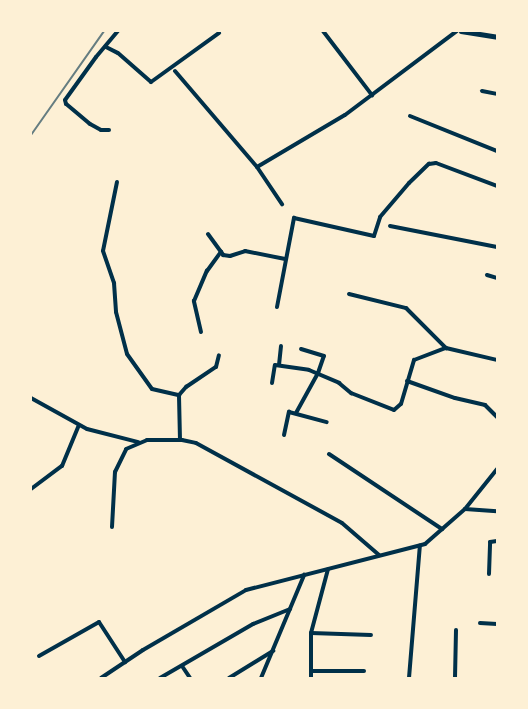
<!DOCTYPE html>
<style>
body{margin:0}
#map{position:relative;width:528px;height:709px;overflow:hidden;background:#fdf0d5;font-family:"DM Sans",sans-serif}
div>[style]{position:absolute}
.minor>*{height:4px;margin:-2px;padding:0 2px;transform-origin:2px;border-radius:2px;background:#003049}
.tertiary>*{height:4.5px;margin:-2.25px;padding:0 2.25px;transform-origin:2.25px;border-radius:2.25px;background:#003049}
.rail>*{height:2px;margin:-1px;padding:0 1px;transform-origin:1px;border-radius:1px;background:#657d81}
span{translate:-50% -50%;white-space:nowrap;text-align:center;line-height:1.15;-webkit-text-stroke:4px #fdf0d5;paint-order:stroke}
.frame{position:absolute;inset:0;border:32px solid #fdf0d5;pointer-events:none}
</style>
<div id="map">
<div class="minor">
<div style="left:323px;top:31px;width:81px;rotate:52.6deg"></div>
<div style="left:106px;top:47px;width:13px;rotate:27deg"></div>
<div style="left:118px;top:53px;width:44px;rotate:41.3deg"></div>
<div style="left:151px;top:82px;width:84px;rotate:-35.8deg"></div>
<div style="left:175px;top:71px;width:126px;rotate:49.5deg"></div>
<div style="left:257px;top:167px;width:45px;rotate:56deg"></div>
<div style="left:482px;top:91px;width:15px;rotate:11deg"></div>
<div style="left:410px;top:116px;width:94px;rotate:21.9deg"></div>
<div style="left:109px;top:130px;width:8px;rotate:180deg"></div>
<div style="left:101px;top:130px;width:13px;rotate:-151deg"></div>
<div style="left:90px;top:124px;width:31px;rotate:-140deg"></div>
<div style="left:66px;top:104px;width:4px;rotate:-104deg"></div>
<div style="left:65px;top:100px;width:53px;rotate:-54.2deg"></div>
<div style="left:96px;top:57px;width:34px;rotate:-50deg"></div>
<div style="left:257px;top:167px;width:102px;rotate:-30.6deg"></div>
<div style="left:345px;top:115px;width:140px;rotate:-36.9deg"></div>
<div style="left:117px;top:182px;width:70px;rotate:101.5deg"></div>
<div style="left:103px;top:251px;width:34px;rotate:71deg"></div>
<div style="left:114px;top:283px;width:29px;rotate:86deg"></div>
<div style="left:116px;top:312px;width:43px;rotate:75.3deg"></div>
<div style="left:127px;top:354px;width:43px;rotate:54.5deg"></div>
<div style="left:152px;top:389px;width:28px;rotate:13deg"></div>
<div style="left:390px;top:226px;width:109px;rotate:11.1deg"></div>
<div style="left:208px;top:234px;width:26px;rotate:54deg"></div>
<div style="left:223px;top:255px;width:7px;rotate:8deg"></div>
<div style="left:230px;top:256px;width:16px;rotate:-18deg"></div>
<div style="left:245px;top:251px;width:41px;rotate:11.3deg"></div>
<div style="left:487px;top:275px;width:10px;rotate:17deg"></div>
<div style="left:349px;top:294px;width:59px;rotate:13.8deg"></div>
<div style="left:406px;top:308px;width:57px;rotate:45deg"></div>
<div style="left:277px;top:307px;width:91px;rotate:-79.2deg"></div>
<div style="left:294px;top:218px;width:82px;rotate:12.7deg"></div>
<div style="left:374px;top:236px;width:20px;rotate:-72deg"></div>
<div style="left:380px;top:217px;width:45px;rotate:-49.5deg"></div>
<div style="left:409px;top:183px;width:28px;rotate:-44deg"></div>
<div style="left:429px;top:164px;width:7px;rotate:-8deg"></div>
<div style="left:436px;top:163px;width:65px;rotate:20.7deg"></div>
<div style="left:201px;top:332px;width:32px;rotate:-103deg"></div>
<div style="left:194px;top:301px;width:33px;rotate:-67deg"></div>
<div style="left:207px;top:271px;width:24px;rotate:-54deg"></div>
<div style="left:279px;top:365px;width:19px;rotate:-84deg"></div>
<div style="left:407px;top:381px;width:51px;rotate:19.5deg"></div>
<div style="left:455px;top:398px;width:31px;rotate:13deg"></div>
<div style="left:485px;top:405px;width:17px;rotate:45deg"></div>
<div style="left:272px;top:383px;width:18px;rotate:-81deg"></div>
<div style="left:275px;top:365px;width:34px;rotate:8deg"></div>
<div style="left:309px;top:370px;width:33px;rotate:23deg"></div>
<div style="left:339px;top:383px;width:16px;rotate:40deg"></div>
<div style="left:351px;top:393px;width:46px;rotate:21.6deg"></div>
<div style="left:394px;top:410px;width:9px;rotate:-41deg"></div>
<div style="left:401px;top:404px;width:46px;rotate:-73.5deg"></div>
<div style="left:414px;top:360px;width:34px;rotate:-21deg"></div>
<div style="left:446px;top:348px;width:52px;rotate:13.2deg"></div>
<div style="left:31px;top:398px;width:64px;rotate:29deg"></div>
<div style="left:87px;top:429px;width:53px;rotate:14.3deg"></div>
<div style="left:296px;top:413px;width:46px;rotate:-61.2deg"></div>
<div style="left:318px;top:373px;width:18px;rotate:-71deg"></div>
<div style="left:324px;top:356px;width:24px;rotate:-163deg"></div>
<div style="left:284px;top:435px;width:24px;rotate:-78deg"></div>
<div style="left:289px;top:412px;width:39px;rotate:15deg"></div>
<div style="left:180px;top:440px;width:45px;rotate:-91.3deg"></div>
<div style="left:179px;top:395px;width:11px;rotate:-49deg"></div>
<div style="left:186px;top:387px;width:36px;rotate:-34deg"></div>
<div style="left:216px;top:367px;width:12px;rotate:-76deg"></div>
<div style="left:329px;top:454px;width:136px;rotate:33.6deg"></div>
<div style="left:31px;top:489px;width:39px;rotate:-37deg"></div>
<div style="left:62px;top:466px;width:44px;rotate:-67.5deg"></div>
<div style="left:465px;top:509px;width:32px;rotate:4deg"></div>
<div style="left:112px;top:527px;width:55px;rotate:-86.9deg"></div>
<div style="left:115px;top:472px;width:25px;rotate:-64deg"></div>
<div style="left:126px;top:449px;width:23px;rotate:-23deg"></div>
<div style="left:147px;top:440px;width:35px"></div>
<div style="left:182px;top:440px;width:14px;rotate:12deg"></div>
<div style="left:196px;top:443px;width:166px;rotate:28.7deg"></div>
<div style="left:342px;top:523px;width:49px;rotate:40.9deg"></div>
<div style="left:489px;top:574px;width:32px;rotate:-88deg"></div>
<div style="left:490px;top:542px;width:7px;rotate:-8deg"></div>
<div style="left:480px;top:623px;width:17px;rotate:3deg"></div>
<div style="left:311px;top:633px;width:60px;rotate:1.9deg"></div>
<div style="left:39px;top:656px;width:69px;rotate:-29.5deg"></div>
<div style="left:99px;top:622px;width:48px;rotate:57deg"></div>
<div style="left:182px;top:666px;width:14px;rotate:56deg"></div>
<div style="left:311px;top:671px;width:53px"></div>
<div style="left:101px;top:678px;width:50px;rotate:-33.7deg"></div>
<div style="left:143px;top:650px;width:119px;rotate:-30.2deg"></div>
<div style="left:246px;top:590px;width:185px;rotate:-14.4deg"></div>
<div style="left:425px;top:544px;width:53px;rotate:-41.2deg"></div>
<div style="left:465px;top:509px;width:51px;rotate:-51.3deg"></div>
<div style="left:160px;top:678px;width:108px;rotate:-30.1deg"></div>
<div style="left:253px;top:624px;width:40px;rotate:-22deg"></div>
<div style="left:229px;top:678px;width:52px;rotate:-31.5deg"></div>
<div style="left:261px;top:678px;width:112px;rotate:-67.3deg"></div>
<div style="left:311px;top:678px;width:45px;rotate:-90deg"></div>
<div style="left:311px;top:633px;width:66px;rotate:-75.1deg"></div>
<div style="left:409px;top:678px;width:133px;rotate:-85.3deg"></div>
<div style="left:455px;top:678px;width:48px;rotate:-88.8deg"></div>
</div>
<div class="tertiary">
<div style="left:461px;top:31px;width:36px;rotate:9deg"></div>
</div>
<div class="rail">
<div style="left:31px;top:135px;width:127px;rotate:-54.9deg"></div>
</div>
<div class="frame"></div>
</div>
